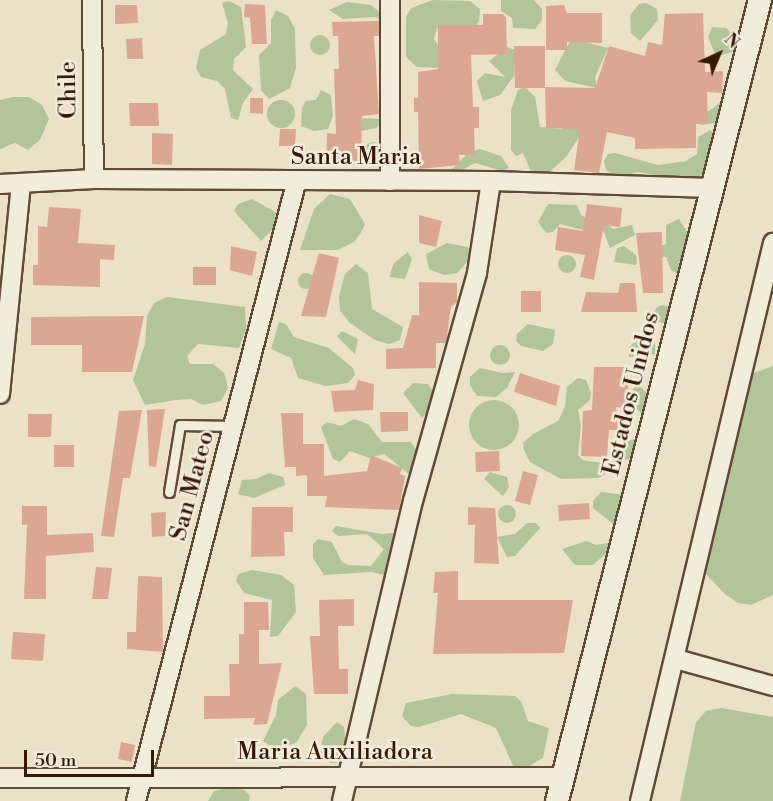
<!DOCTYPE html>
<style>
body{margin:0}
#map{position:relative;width:773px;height:801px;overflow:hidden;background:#ebe1c7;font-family:"Libre Bodoni",serif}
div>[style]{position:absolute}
.green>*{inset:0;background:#b2c49a}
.round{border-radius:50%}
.building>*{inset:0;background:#dba793}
.roads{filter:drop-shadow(2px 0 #634a36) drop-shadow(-2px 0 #634a36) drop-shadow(0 2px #634a36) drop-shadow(0 -2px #634a36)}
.service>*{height:9px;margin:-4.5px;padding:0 4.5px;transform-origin:4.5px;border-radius:4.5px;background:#f2ecdb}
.minor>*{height:18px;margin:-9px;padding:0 9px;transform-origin:9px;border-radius:9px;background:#f2ecdb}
.tertiary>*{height:22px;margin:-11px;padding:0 11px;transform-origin:11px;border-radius:11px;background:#f2ecdb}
span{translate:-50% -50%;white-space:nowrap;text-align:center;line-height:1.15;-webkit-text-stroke:5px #f2ecdb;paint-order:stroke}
.street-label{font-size:24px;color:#361805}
.north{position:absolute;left:689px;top:24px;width:60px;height:60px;-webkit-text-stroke:4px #f2ecdb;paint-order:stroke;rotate:44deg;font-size:16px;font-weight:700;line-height:24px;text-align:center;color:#361805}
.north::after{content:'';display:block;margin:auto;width:21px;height:27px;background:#361805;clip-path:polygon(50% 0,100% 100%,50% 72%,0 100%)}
.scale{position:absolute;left:24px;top:750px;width:130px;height:27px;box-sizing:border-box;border:3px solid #361805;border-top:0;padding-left:8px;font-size:18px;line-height:21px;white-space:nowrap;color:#361805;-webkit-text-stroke:4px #f2ecdb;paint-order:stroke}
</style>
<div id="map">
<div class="green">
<div style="clip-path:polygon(433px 0,470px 1px,480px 9px,479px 21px,475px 27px,437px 28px,434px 39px,439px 47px,438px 68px,417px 67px,406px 57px,406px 17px,411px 8px)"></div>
<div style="clip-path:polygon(501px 0,534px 0,542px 9px,542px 20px,535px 29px,513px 28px,512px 18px,501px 11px)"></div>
<div style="clip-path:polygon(229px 1px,241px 7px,246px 47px,234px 59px,233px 70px,253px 89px,243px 103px,238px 120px,231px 118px,225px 89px,217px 81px,201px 77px,196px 68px,200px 50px,226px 34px,228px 23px,222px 3px)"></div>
<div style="clip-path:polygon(347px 2px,371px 5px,382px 14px,384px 24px,376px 17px,343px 19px,329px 10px)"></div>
<div style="clip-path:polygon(646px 3px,657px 9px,658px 20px,640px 41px,631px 33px,630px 15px,639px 4px)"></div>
<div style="clip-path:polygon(276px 10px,288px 16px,295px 29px,296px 68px,290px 88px,269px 99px,261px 90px,259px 55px,271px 43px,271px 20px)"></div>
<div style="clip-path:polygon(574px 13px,584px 42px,608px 48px,595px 77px,597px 88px,565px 81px,555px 70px,570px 41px,567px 15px)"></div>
<div style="clip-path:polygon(712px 27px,726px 28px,743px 42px,730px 53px,716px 56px,708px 37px)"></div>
<div class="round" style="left:310px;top:35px;width:20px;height:20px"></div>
<div style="clip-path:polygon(507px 47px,515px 50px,514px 76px,500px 95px,483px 101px,477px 81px,485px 73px,505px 77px,489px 61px)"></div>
<div style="clip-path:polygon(729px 77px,747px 90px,746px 102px,723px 122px,701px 125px,700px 111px,709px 111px,722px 101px)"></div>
<div style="clip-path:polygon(525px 87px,535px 97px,540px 127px,562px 129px,572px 112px,582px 133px,566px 157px,544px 177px,531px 172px,523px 153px,516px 156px,511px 150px,511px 110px,518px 90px)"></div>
<div style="clip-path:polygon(321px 90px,331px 95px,333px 116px,328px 129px,314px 131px,301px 126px,302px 108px,306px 101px,316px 100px)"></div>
<div style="clip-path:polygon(13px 97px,29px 97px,42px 105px,49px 119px,40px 140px,28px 150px,15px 143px,0 149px,0 100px)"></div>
<div class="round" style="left:267px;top:100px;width:28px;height:28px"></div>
<div style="clip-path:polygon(363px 118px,380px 119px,383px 120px,376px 128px,357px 132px)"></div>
<div style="clip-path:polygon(710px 130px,718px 138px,709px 171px,689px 182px,667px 181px,659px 176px,638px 172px,619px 177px,606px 170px,604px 161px,608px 154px,615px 153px,658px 165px,686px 161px,697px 154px,698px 137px)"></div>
<div class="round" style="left:364px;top:142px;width:18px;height:18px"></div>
<div style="clip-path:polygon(480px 149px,501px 156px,509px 168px,502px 171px,475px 163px,457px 173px,450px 171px,467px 154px)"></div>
<div style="clip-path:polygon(330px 194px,350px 199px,365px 224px,362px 231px,354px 242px,338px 250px,300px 250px,314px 209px)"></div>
<div style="clip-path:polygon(252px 199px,277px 213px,274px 228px,261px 241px,234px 211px,238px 204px)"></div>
<div style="clip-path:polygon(548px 204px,577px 205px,581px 215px,587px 218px,587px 231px,560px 224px,553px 232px,546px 233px,538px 222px)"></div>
<div style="clip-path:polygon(597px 215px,613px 229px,632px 225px,635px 235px,610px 248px)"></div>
<div style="clip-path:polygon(679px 219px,697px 247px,684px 278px,671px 270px,666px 257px,659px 256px,656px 248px,666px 244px,666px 225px)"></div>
<div style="clip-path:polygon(447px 243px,468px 247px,471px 258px,457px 273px,444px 275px,429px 269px,426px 254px)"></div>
<div style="clip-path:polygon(624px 246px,636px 255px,637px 262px,636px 265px,614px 262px,617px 248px)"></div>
<div style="clip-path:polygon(408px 252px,412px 259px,405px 279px,389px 277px,394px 263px)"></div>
<div class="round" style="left:558px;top:255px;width:18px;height:18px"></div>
<div style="clip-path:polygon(356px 264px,368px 273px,372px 309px,403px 327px,400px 340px,389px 344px,375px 340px,350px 323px,340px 311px,339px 296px,345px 274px)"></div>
<div class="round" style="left:298px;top:273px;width:16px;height:16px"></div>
<div style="clip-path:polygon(167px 297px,245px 307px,246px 329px,239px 348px,198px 344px,187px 356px,190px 364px,213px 364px,224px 373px,228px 388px,221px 401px,203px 405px,191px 399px,176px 400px,145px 405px,133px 380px,145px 344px,147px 316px,154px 303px)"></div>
<div class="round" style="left:654px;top:305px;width:18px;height:18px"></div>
<div style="clip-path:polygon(279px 322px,286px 324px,294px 337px,329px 348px,353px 368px,355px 375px,348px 383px,326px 386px,298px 378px,291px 358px,271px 349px)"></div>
<div style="clip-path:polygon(528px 324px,555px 330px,553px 344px,543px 351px,521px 346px,516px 341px,517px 334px)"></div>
<div style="clip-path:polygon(342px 331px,358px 339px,355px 354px,337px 336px)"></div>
<div style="clip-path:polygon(637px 340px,655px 343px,655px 354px,629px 357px,629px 347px)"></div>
<div class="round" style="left:490px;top:345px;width:20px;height:20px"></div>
<div style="clip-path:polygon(773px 366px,773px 595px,751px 605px,738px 603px,725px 594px,704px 572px,697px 557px,698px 512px,716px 454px,715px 439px,724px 410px,748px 375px)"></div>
<div style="clip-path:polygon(480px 368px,502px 373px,515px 372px,507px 388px,496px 397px,477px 396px,470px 385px,470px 377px)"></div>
<div style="clip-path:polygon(578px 378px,586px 380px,591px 393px,590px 400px,578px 410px,581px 425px,578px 455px,583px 460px,608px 464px,610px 471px,599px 478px,561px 479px,530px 462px,524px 450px,523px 443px,533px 434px,558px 421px,565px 407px,567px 387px)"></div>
<div style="clip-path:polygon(413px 383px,428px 384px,434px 393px,432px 407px,422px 418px,403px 393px)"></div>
<div style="clip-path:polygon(638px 385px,650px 396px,643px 415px,631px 404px,633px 389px)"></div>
<div class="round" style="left:469px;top:400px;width:50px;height:50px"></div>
<div style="clip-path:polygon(354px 419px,368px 424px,382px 442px,411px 442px,419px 454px,416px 471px,410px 475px,384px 454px,369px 458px,350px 451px,340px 462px,333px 459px,321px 427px,327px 422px,341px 426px)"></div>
<div style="clip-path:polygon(635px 439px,643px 440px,635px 456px,619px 463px,616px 457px,621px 443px)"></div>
<div style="clip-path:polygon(490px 472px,507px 477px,509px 487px,503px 496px,484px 479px)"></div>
<div style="clip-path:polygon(269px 473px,283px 477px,285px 485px,254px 498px,238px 494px,242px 480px,256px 479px)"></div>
<div style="clip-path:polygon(601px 492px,626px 495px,617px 527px,593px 508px,593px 501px)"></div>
<div class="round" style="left:498px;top:505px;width:18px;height:18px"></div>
<div style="clip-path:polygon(527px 523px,536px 523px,540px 528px,515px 556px,507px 557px,497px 537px,515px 534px)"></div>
<div style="clip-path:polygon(336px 526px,382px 534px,404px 532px,412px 545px,405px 576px,398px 578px,371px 572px,324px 575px,313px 558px,313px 544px,318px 539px,332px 542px,342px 562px,349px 565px,371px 566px,384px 549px,367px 534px,338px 536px,332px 531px)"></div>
<div style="clip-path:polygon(586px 541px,596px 545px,608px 543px,612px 548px,593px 565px,575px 565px,562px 549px)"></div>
<div style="clip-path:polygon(252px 570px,281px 575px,294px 585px,296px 612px,278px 636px,270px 637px,272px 600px,244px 593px,236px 581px,238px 574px)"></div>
<div style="clip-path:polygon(295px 686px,306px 694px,307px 725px,296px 743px,275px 749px,263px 741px,276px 715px,278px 700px)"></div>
<div style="clip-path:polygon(452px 694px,515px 696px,521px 701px,528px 721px,549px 728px,543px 758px,528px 767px,514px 768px,496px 728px,461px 714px,419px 727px,411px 726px,402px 716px,406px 703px)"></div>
<div style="clip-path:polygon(721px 708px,773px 717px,773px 801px,680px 801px,696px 722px,706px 711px)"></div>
<div style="clip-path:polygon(337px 722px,344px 727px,346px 749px,337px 763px,330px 763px,320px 752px,323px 737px)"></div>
<div style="clip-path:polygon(229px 788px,244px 790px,250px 795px,249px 801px,208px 801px,214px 791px)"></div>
</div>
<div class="building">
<div style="clip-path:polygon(245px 4px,265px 5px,267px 44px,252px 44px,250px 18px,244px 17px)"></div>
<div style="clip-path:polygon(115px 5px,137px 5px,138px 23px,115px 24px)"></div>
<div style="clip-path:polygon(564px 5px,567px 13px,602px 13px,602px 43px,567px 42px,567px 50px,546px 50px,546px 6px)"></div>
<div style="clip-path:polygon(703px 13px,705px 72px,723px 71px,722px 93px,707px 92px,708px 124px,696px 124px,696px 148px,635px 149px,635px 138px,607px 132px,599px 173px,574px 170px,580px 129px,546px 128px,545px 87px,595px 88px,609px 46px,645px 56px,648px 42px,662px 45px,665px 14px)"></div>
<div style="clip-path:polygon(483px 14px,503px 14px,506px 18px,507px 54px,471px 55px,473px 107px,479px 107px,479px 128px,474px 128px,475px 155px,459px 155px,460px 165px,419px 169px,418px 112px,414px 112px,414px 98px,418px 98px,418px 72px,438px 69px,438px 25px,483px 25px)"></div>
<div style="clip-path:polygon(379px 21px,379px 36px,374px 36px,379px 114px,362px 116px,361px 165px,326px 164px,327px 133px,336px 134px,334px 69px,339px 69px,338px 36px,333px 36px,332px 22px)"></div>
<div style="clip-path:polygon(142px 38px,143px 59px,127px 59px,126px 39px)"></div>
<div style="clip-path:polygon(514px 46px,545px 46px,545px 88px,515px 88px)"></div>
<div style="clip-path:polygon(250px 98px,263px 98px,263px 114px,250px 113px)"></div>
<div style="clip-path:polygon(129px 103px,158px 103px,159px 126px,130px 126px)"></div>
<div style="clip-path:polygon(280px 129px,296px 129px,295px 146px,279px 146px)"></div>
<div style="clip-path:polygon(152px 133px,173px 134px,172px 165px,152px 164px)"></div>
<div style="clip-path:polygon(587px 204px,622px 208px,620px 227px,604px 225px,594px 280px,580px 277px,585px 255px,555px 250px,558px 227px,583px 231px)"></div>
<div style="clip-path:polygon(49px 207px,81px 209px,78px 243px,115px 245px,114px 260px,100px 259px,100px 287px,33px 285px,33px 265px,38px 265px,38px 226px,47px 227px)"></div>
<div style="clip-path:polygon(419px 215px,442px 221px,436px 247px,419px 243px)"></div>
<div style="clip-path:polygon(662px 232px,663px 293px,643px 293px,636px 233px)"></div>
<div style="clip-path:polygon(231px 246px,257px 252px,252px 276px,230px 270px)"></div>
<div style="clip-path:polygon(319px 253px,339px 258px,326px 317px,301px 316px)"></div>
<div style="clip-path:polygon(193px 267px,216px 267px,216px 285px,193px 285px)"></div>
<div style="clip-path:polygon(419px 282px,457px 283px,457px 302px,451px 307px,446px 343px,436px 343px,436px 368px,386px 369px,386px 349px,403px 348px,412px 315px,419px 315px)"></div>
<div style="clip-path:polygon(620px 283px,635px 283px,637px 312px,581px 312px,586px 292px,618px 293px)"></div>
<div style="clip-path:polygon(521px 291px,541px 291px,541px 312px,521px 312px)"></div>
<div style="clip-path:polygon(144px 316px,132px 372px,82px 372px,82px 345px,31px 345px,31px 317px)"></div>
<div style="clip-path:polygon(594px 367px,628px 367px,628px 408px,616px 407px,618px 430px,609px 430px,607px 457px,581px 456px,583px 411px,592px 410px)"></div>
<div style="clip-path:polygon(520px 373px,560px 386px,556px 406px,514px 392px)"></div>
<div style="clip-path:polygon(358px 380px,374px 384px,373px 410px,334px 412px,331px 391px,355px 390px)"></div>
<div style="clip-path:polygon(165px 409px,156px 467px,149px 466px,147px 410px)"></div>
<div style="clip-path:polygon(142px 410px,130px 478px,123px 478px,114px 537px,101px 536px,119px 411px)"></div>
<div style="clip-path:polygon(380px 412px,408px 412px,408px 431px,381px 432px)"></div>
<div style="clip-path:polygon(281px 413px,303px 413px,303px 444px,324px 444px,324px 476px,367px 471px,371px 455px,402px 468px,400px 474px,405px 476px,399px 510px,325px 507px,327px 496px,307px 496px,307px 475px,296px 476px,296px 467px,285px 467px)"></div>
<div style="clip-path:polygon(28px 414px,52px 414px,51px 437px,28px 437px)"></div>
<div style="clip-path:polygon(54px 445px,74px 445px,74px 467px,54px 467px)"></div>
<div style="clip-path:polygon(499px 451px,500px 471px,476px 472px,475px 452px)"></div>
<div style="clip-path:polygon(523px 471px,538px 475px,530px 505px,515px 501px)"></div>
<div style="clip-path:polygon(589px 503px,590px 519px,559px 521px,558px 505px)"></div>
<div style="clip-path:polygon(22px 506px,47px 506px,47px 535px,93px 533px,94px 552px,46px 556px,46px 599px,24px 599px,27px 525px,22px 525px)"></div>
<div style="clip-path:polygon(252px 507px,293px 507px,293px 532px,284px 532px,285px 556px,251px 557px)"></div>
<div style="clip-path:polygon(468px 507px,495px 508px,499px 564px,474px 563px,475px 525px,468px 525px)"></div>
<div style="clip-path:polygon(166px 512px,165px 536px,152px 537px,151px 513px)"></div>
<div style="clip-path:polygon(96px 567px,112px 568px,108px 599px,92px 599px)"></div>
<div style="clip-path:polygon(458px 571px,458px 600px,573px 600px,564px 653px,433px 654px,438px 593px,433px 593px,435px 572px)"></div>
<div style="clip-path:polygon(138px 576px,162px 577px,163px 652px,127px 649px,127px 632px,136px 632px)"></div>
<div style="clip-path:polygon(354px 599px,354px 626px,338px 626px,339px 669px,348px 669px,348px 694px,314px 694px,310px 636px,320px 636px,319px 600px)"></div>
<div style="clip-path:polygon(244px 602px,268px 602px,269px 630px,259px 630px,259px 664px,282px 663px,267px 724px,253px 725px,255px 718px,204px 719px,204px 696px,230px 696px,229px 664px,239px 664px,239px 634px,244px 634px)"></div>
<div style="clip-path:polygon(13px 632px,45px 634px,43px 661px,11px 659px)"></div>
<div style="clip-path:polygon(121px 742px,135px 745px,132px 762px,118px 759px)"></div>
</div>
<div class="roads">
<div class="service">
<div style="left:169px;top:492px;width:68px;rotate:-80.7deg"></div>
<div style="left:180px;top:425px;width:53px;rotate:1.1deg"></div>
</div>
<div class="minor">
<div style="left:92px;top:0;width:179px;rotate:89.4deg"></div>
<div style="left:390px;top:181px;width:181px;rotate:-90deg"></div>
<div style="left:0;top:184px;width:94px;rotate:-3deg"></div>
<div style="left:94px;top:179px;width:397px;rotate:0.3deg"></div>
<div style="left:491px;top:181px;width:221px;rotate:1.8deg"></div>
<div style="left:0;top:394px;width:211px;rotate:-84.3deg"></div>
<div style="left:676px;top:659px;width:101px;rotate:15.6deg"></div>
<div style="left:0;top:778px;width:563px;rotate:-0.1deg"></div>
<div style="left:136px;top:801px;width:638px;rotate:-75.48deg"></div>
<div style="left:342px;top:801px;width:308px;rotate:-76.7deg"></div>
<div style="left:413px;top:501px;width:237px;rotate:-74.3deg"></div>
<div style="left:477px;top:273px;width:93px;rotate:-81.3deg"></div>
<div style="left:640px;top:801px;width:574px;rotate:-76.59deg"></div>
</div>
<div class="tertiary">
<div style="left:557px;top:801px;width:826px;rotate:-75.78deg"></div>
</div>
</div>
<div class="street-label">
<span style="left:69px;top:90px;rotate:-91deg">Chile</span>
<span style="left:356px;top:158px">Santa Maria</span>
<span style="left:632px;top:394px;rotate:-76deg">Estados Unidos</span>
<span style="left:193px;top:486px;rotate:-75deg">San Mateo</span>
<span style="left:335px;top:753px">Maria Auxiliadora</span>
</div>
<div class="north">N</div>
<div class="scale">50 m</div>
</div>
